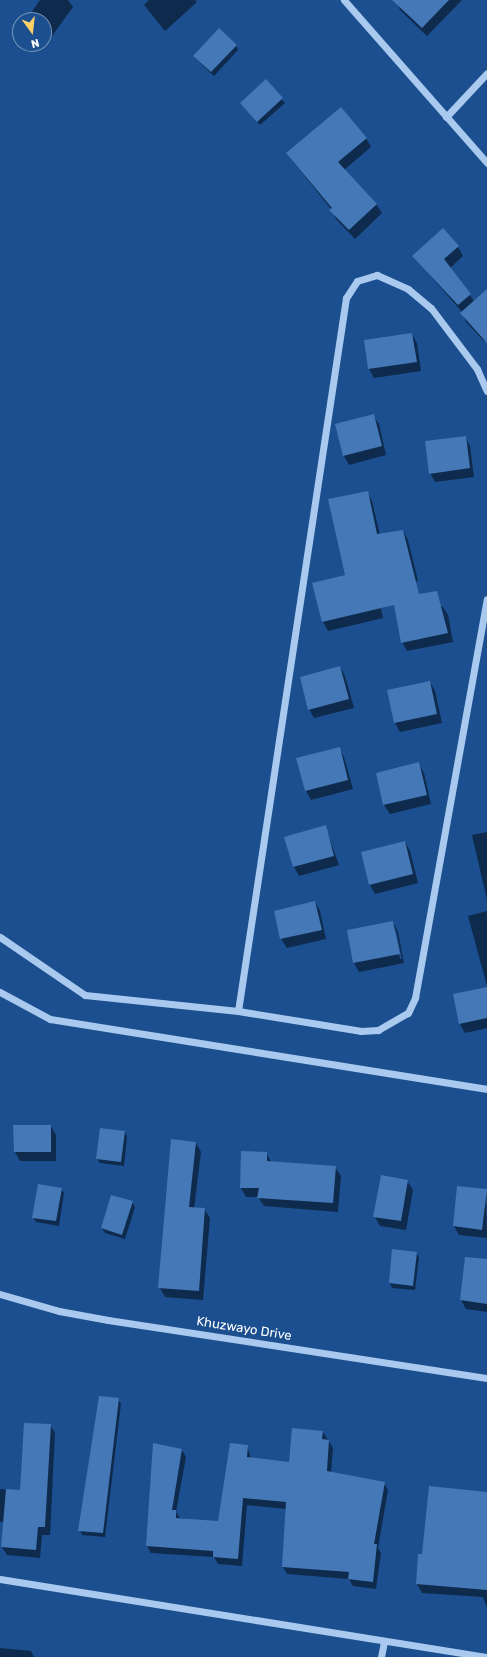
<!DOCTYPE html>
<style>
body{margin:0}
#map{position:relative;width:487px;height:1657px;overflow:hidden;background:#1b4f8f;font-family:Rubik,sans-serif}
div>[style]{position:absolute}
.shadow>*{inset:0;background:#0007}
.building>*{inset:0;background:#4478b7}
.minor>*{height:7px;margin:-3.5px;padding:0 3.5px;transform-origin:3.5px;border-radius:3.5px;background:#a9c9ee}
span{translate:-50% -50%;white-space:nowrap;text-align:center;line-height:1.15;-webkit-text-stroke:3px #1b4f8f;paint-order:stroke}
.street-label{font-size:13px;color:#fff}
.north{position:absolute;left:12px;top:12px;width:40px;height:40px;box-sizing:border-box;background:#1b4f8f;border:1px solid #7695bc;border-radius:50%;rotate:165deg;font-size:11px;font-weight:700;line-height:16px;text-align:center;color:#fff}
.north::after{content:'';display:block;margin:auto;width:14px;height:18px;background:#ffd166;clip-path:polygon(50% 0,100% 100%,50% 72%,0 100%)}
</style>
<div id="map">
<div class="shadow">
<div style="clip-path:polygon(40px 0,68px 0,73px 7px,46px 44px,44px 43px,44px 20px,26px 20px)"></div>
<div style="clip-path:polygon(149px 0,195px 0,197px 2px,165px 31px,144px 5px)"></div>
<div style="clip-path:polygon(396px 0,462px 0,427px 36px,400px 10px)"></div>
<div style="clip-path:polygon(236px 45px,238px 50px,214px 76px,194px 57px)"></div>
<div style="clip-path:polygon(266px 81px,285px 103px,260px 125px,241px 103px)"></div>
<div style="clip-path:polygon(366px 138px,371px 147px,344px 170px,376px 204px,382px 213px,355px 239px,336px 219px,331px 209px,287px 154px)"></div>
<div style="clip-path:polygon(458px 247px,463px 256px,450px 268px,474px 301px,487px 290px,487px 338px,484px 341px,466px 322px,462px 312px,413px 256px)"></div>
<div style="clip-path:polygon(412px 334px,417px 343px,421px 371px,374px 378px,369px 369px,365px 341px)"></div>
<div style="clip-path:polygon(373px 415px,379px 424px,386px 455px,349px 465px,344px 456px,336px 425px)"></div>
<div style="clip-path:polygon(465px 437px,470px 446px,474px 477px,435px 482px,430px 473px)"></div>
<div style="clip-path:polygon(367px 492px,372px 501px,380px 535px,403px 531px,408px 540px,418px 581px,377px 591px,383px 618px,328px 631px,323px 622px,313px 584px,346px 576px)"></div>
<div style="clip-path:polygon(442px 606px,448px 615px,453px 642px,407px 651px,402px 642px,397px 615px)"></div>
<div style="clip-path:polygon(340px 667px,345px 676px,354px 708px,314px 718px,309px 709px)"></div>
<div style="clip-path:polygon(430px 682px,435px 691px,442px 723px,400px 732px,395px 723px,388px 691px)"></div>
<div style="clip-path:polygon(339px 748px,344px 757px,353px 789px,311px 800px,306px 791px)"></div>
<div style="clip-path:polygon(419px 764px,424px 773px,431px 804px,390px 814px,384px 805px,377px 773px)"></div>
<div style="clip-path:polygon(325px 826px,339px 865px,299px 876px,294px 867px)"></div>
<div style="clip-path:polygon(487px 832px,487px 900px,472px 835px)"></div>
<div style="clip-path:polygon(405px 842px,410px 851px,418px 883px,375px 894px,370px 885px,362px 853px)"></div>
<div style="clip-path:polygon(315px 902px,320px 911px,326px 939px,287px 948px,281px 939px,275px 912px)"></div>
<div style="clip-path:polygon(487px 911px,487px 986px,468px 916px)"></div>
<div style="clip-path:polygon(evenodd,393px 922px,398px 932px,404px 963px,359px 972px,354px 963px,348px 931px,393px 922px,394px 931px,396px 931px,402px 959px,400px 959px,394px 931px)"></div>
<div style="clip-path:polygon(487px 989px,487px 1028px,465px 1033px,460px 1024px)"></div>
<div style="clip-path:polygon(51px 1126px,56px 1135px,56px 1161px,20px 1161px,15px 1152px)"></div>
<div style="clip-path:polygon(125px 1132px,127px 1137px,124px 1166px,100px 1163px,97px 1159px)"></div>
<div style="clip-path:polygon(196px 1143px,201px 1152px,194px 1209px,204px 1209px,210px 1218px,203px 1300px,165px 1297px,160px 1288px)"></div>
<div style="clip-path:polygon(266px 1153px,272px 1163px,335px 1167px,341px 1176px,338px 1212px,264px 1206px,258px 1197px,246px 1197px,241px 1188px)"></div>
<div style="clip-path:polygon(407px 1181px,413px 1190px,406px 1230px,380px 1226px,375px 1217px)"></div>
<div style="clip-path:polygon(61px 1189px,64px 1193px,59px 1226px,36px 1222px,33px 1217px)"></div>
<div style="clip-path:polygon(486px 1190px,487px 1238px,459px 1235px,454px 1226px)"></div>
<div style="clip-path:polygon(132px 1202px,135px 1207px,125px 1239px,105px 1233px,102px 1228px)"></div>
<div style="clip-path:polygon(393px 1250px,416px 1253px,419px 1257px,415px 1290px,392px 1288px,390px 1283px)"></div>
<div style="clip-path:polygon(466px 1258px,487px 1260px,487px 1312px,466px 1309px,461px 1300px)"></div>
<div style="clip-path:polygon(118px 1399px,121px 1404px,105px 1537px,82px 1535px,80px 1530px)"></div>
<div style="clip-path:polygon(50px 1425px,55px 1433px,50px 1535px,42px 1535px,40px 1558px,7px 1555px,2px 1547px,4px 1522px,0 1522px,0 1489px,21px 1491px)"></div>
<div style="clip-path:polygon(323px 1432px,333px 1448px,331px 1473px,384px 1483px,388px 1490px,378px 1548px,381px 1553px,376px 1589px,353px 1586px,349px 1579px,287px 1574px,283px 1567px,287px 1509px,247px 1505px,242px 1566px,218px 1564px,214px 1557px,151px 1553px,147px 1546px,182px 1450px,186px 1457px,176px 1512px,180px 1518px,219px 1523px,247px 1446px,251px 1458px,290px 1463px)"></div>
<div style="clip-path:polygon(487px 1495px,487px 1608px,483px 1597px,422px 1593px,417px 1584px,419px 1555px,423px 1555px)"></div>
<div style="clip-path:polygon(0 1648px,31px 1651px,34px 1657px,0 1657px)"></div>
</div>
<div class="building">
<div style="clip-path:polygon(392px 0,449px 0,422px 28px)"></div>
<div style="clip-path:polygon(219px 28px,237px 45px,211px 72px,193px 56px)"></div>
<div style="clip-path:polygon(266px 79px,283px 98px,257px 122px,240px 103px)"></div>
<div style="clip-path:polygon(341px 107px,367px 138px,338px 162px,377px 204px,349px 230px,329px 210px,332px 208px,286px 153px)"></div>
<div style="clip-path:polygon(443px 228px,459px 246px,444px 259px,471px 294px,458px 305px,412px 256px)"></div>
<div style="clip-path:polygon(487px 289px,487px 343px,460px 313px)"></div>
<div style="clip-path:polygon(412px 333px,417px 362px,368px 369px,364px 340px)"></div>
<div style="clip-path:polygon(374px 414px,382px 446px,343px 456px,335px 424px)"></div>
<div style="clip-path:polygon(466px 436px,470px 468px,429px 474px,425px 441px)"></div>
<div style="clip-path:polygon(368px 491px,377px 534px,403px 530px,419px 594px,437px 591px,448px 633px,401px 643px,394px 605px,322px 622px,312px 583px,345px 575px,328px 499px)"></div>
<div style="clip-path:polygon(340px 666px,349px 699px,308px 710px,300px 677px)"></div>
<div style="clip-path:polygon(430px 681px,437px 714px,394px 723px,387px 690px)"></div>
<div style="clip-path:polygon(340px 747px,348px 780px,305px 791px,296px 758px)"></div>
<div style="clip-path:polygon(419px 762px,427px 795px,383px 805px,376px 773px)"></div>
<div style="clip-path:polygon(326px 825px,334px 856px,293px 867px,284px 837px)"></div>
<div style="clip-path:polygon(405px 841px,413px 874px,369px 885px,361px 852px)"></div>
<div style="clip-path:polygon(315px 901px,322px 930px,280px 939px,274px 911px)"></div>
<div style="clip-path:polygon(393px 921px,400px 954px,353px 963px,347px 930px)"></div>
<div style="clip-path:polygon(487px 987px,487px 1018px,459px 1024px,453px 994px)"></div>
<div style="clip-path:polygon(13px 1125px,51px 1125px,51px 1152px,14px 1152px)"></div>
<div style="clip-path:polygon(100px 1128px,125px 1131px,121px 1162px,96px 1159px)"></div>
<div style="clip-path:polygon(171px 1139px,196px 1142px,189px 1207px,205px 1208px,199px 1291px,158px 1288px)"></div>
<div style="clip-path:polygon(241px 1151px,267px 1152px,267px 1161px,336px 1166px,333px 1203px,257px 1198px,259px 1188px,240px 1188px)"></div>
<div style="clip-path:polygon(381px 1175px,408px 1180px,401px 1221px,373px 1217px)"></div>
<div style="clip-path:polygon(38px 1184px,62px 1188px,56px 1221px,32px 1218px)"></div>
<div style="clip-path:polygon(457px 1186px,487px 1189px,482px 1230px,453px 1226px)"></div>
<div style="clip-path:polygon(111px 1195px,133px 1201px,122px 1235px,101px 1228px)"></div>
<div style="clip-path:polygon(392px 1249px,417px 1252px,413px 1286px,389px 1283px)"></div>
<div style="clip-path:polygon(465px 1257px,487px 1259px,487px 1304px,460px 1300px)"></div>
<div style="clip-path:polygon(99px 1396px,119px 1398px,103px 1533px,78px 1531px)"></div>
<div style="clip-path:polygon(24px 1423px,51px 1424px,45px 1527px,38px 1527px,36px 1550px,1px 1547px,6px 1489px,20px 1490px)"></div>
<div style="clip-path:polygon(292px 1428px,323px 1431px,322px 1439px,329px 1440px,327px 1471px,385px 1482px,374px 1544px,377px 1544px,373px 1582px,348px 1579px,349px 1572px,282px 1567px,286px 1502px,243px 1498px,238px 1559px,213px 1557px,213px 1551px,146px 1546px,153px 1443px,182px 1449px,172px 1510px,176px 1510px,176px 1518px,218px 1521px,230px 1443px,248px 1445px,247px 1457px,289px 1462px)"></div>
<div style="clip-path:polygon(429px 1486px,487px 1492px,487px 1590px,416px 1584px,418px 1554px,422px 1554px)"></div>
</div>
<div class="minor">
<div style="left:344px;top:0;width:217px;rotate:48.7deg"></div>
<div style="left:446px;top:117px;width:60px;rotate:-47deg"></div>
<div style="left:0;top:937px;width:103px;rotate:34.3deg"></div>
<div style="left:85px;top:995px;width:154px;rotate:6deg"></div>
<div style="left:238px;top:1011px;width:125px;rotate:9.2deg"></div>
<div style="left:361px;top:1031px;width:17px;rotate:-3deg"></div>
<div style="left:378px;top:1030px;width:34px;rotate:-30deg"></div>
<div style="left:408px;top:1013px;width:17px;rotate:-65deg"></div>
<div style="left:415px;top:998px;width:405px;rotate:-79.8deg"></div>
<div style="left:0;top:992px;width:57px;rotate:28.4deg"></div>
<div style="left:50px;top:1019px;width:443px;rotate:9.1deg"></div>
<div style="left:238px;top:1011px;width:721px;rotate:-81.39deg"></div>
<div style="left:346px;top:298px;width:20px;rotate:-57deg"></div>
<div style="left:357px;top:281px;width:21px;rotate:-17deg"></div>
<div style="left:377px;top:275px;width:34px;rotate:24deg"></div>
<div style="left:408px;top:289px;width:30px;rotate:40deg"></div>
<div style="left:431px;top:308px;width:76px;rotate:53deg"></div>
<div style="left:477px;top:369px;width:24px;rotate:66deg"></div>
<div style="left:0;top:1294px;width:61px;rotate:16.1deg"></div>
<div style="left:59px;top:1311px;width:50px;rotate:10.4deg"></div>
<div style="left:108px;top:1320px;width:383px;rotate:8.7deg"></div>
<div style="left:0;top:1579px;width:493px;rotate:9.1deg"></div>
<div style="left:381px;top:1657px;width:16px;rotate:-79deg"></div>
</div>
<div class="street-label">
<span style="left:244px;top:1329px;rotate:9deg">Khuzwayo Drive</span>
</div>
<div class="north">N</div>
</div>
